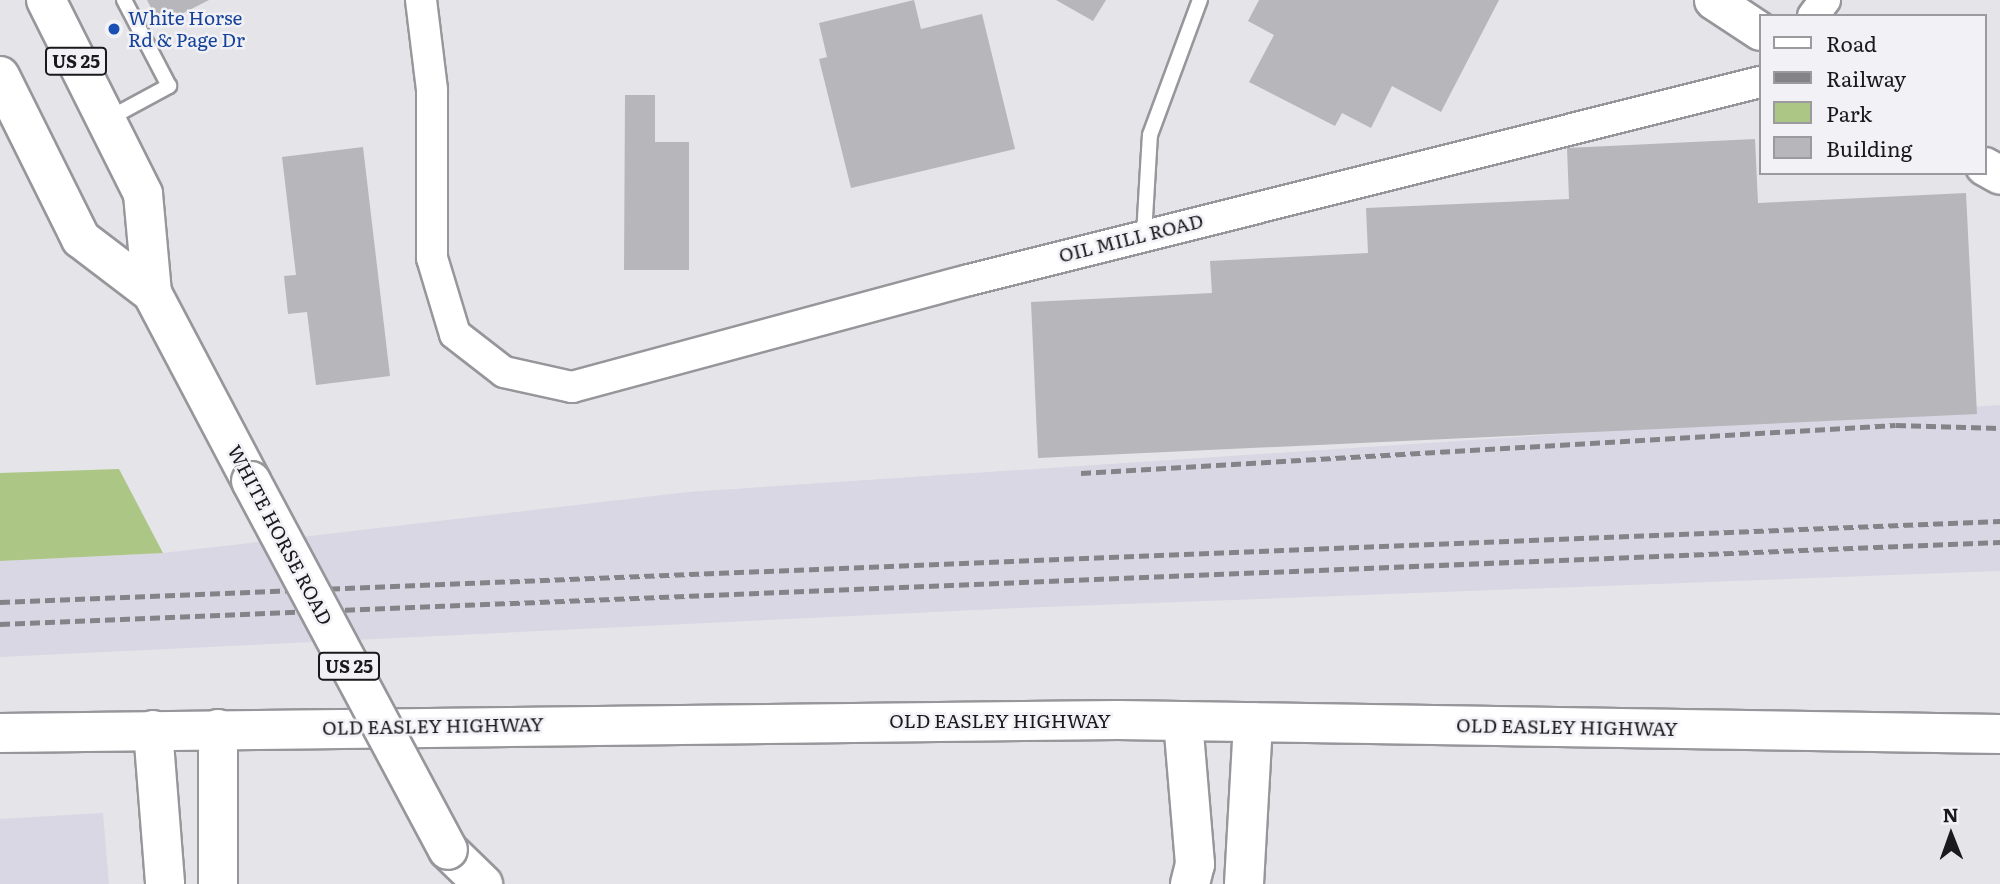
<!DOCTYPE html>
<style>
body{margin:0}
#map{position:relative;width:2000px;height:884px;overflow:hidden;background:#e4e4e9;font-family:Literata,serif}
div>[style]{position:absolute}
.built>*{inset:0;background:#d8d7e3}
.green>*{inset:0;background:#abc685}
.building>*{inset:0;background:#b6b6bb}
.roads{filter:drop-shadow(2px 0 #96969b) drop-shadow(-2px 0 #96969b) drop-shadow(0 2px #96969b) drop-shadow(0 -2px #96969b)}
.service>*{height:14px;margin:-7px;padding:0 7px;transform-origin:7px;border-radius:7px;background:#fff}
.minor>*{height:30px;margin:-15px;padding:0 15px;transform-origin:15px;border-radius:15px;background:#fff}
.tertiary>*{height:37px;margin:-18.5px;padding:0 18.5px;transform-origin:18.5px;border-radius:18.5px;background:#fff}
.secondary>*{height:38px;margin:-19px;padding:0 19px;transform-origin:19px;border-radius:19px;background:#fff}
.trunk>*{height:38px;margin:-19px;padding:0 19px;transform-origin:19px;border-radius:19px;background:#fff}
.rail>*{height:5px;margin-top:-2.5px;transform-origin:0;background:repeating-linear-gradient(90deg,#848488 0 10px,transparent 0 15px)}
.bridges{filter:drop-shadow(2px 0 #96969b) drop-shadow(-2px 0 #96969b) drop-shadow(0 2px #96969b) drop-shadow(0 -2px #96969b)}
.trunk-bridge>*{height:38px;margin:-19px;padding:0 19px;transform-origin:19px;border-radius:19px;background:#fff}
.dots>*{width:19px;height:19px;translate:-50% -50%;box-sizing:border-box;border:4px solid #f1f1f6;border-radius:50%}
span{translate:-50% -50%;white-space:nowrap;text-align:center;line-height:1.15;-webkit-text-stroke:5px #f1f1f6;paint-order:stroke}
.shield-label span{padding:2px 5px;background:#f1f1f6;border:2px solid;border-radius:5px;-webkit-text-stroke-width:0}
.shield-label{font-size:18px;color:#1a1a1c;font-weight:700}
.transit-label{font-size:19px;color:#164399}
.left{translate:0 -50%;text-align:left}
.street-label{font-size:19px;color:#1a1a1c}
.legend{position:absolute;left:1759px;top:14px;width:228px;height:161px;box-sizing:border-box;background:#f1f1f6;border:2px solid #9b9b9f;margin:0;padding:9px 12px;list-style:none;font-size:21px;color:#1a1a1c}
.legend li{display:flex;align-items:center;gap:14px;height:35px}
.legend b{width:35px;border:2px solid #9b9b9f}
.north{position:absolute;left:1916px;top:800px;width:70px;height:70px;-webkit-text-stroke:5px #f1f1f6;paint-order:stroke;rotate:359deg;font-size:19px;font-weight:700;line-height:28px;text-align:center;color:#1a1a1c}
.north::after{content:'';display:block;margin:auto;width:24px;height:32px;background:#1a1a1c;clip-path:polygon(50% 0,100% 100%,50% 72%,0 100%)}
</style>
<div id="map">
<div class="built">
<div style="clip-path:polygon(2000px 405px,2000px 571px,1017px 608px,0 657px,0 561px,163px 553px,688px 492px)"></div>
<div style="clip-path:polygon(103px 813px,109px 884px,0 884px,0 819px)"></div>
</div>
<div class="green">
<div style="clip-path:polygon(119px 469px,163px 553px,0 561px,0 473px)"></div>
</div>
<div class="building">
<div style="clip-path:polygon(147px 0,209px 0,160px 25px)"></div>
<div style="clip-path:polygon(914px 0,921px 29px,982px 14px,1015px 149px,851px 188px,819px 59px,827px 57px,819px 23px)"></div>
<div style="clip-path:polygon(1056px 0,1106px 0,1093px 21px)"></div>
<div style="clip-path:polygon(1259px 0,1499px 0,1441px 112px,1392px 86px,1371px 128px,1342px 113px,1335px 126px,1249px 82px,1274px 35px,1248px 21px)"></div>
<div style="clip-path:polygon(625px 95px,655px 95px,655px 142px,689px 142px,689px 270px,624px 270px)"></div>
<div style="clip-path:polygon(1755px 139px,1758px 203px,1966px 193px,1977px 414px,1038px 458px,1031px 302px,1212px 293px,1210px 261px,1368px 253px,1366px 208px,1569px 199px,1567px 148px)"></div>
<div style="clip-path:polygon(363px 147px,390px 376px,316px 385px,307px 312px,288px 314px,284px 276px,296px 275px,282px 157px)"></div>
</div>
<div class="roads">
<div class="service">
<div style="left:106px;top:120px;width:72px;rotate:-28.4deg"></div>
<div style="left:169px;top:86px;width:97px;rotate:-117.6deg"></div>
<div style="left:1144px;top:235px;width:100px;rotate:-86.6deg"></div>
<div style="left:1150px;top:135px;width:144px;rotate:-69.7deg"></div>
</div>
<div class="minor">
<div style="left:421px;top:0;width:91px;rotate:83deg"></div>
<div style="left:432px;top:90px;width:168px;rotate:90deg"></div>
<div style="left:432px;top:258px;width:79px;rotate:73.2deg"></div>
<div style="left:455px;top:334px;width:62px;rotate:37.8deg"></div>
<div style="left:504px;top:372px;width:70px;rotate:12.4deg"></div>
<div style="left:572px;top:387px;width:411px;rotate:-15.1deg"></div>
<div style="left:969px;top:280px;width:815px;rotate:-14.05deg"></div>
<div style="left:1813px;top:16px;width:20px;rotate:-53deg"></div>
</div>
<div class="tertiary">
<div style="left:1713px;top:0;width:56px;rotate:33.4deg"></div>
<div style="left:1984px;top:166px;width:18px;rotate:29deg"></div>
</div>
<div class="secondary">
<div style="left:0;top:733px;width:1118px;rotate:-0.67deg"></div>
<div style="left:1118px;top:720px;width:882px;rotate:0.91deg"></div>
</div>
<div class="trunk">
<div style="left:46px;top:0;width:217px;rotate:63.4deg"></div>
<div style="left:143px;top:194px;width:99px;rotate:84.8deg"></div>
<div style="left:152px;top:293px;width:212px;rotate:62.2deg"></div>
<div style="left:0;top:76px;width:182px;rotate:63.6deg"></div>
<div style="left:81px;top:239px;width:89px;rotate:37.3deg"></div>
<div style="left:1183px;top:721px;width:144px;rotate:85.2deg"></div>
<div style="left:1195px;top:864px;width:21px;rotate:104deg"></div>
<div style="left:153px;top:730px;width:154px;rotate:85.5deg"></div>
<div style="left:448px;top:850px;width:49px;rotate:44.2deg"></div>
<div style="left:218px;top:884px;width:155px;rotate:-90deg"></div>
<div style="left:1244px;top:884px;width:162px;rotate:-86.8deg"></div>
</div>
</div>
<div class="rail">
<div style="left:1081px;top:473px;width:816px;rotate:-3.37deg"></div>
<div style="left:1896px;top:425px;width:104px;rotate:1.7deg"></div>
<div style="left:0;top:602px;width:2002px;rotate:-2.32deg"></div>
<div style="left:0;top:624px;width:2002px;rotate:-2.35deg"></div>
</div>
<div class="bridges">
<div class="trunk-bridge">
<div style="left:251px;top:481px;width:418px;rotate:61.9deg"></div>
</div>
</div>
<div class="dots">
<div style="left:114px;top:29px;background:#1a4fb4"></div>
</div>
<div class="shield-label">
<span style="left:76px;top:61px">US 25</span>
<span style="left:349px;top:666px">US 25</span>
</div>
<div class="transit-label">
<span class="left" style="left:128px;top:29px">White Horse<br>Rd &amp; Page Dr</span>
</div>
<div class="street-label">
<span style="left:1131px;top:238px;rotate:-14deg">OIL MILL ROAD</span>
<span style="left:280px;top:535px;rotate:62deg">WHITE HORSE ROAD</span>
<span style="left:1000px;top:721px">OLD EASLEY HIGHWAY</span>
<span style="left:433px;top:726px;rotate:-1deg">OLD EASLEY HIGHWAY</span>
<span style="left:1567px;top:727px;rotate:1deg">OLD EASLEY HIGHWAY</span>
</div>
<ul class="legend">
<li><b style="height:9px;background:#fff"></b>Road</li>
<li><b style="height:9px;background:#848488"></b>Railway</li>
<li><b style="height:19px;background:#abc685"></b>Park</li>
<li><b style="height:19px;background:#b6b6bb"></b>Building</li>
</ul>
<div class="north">N</div>
</div>
